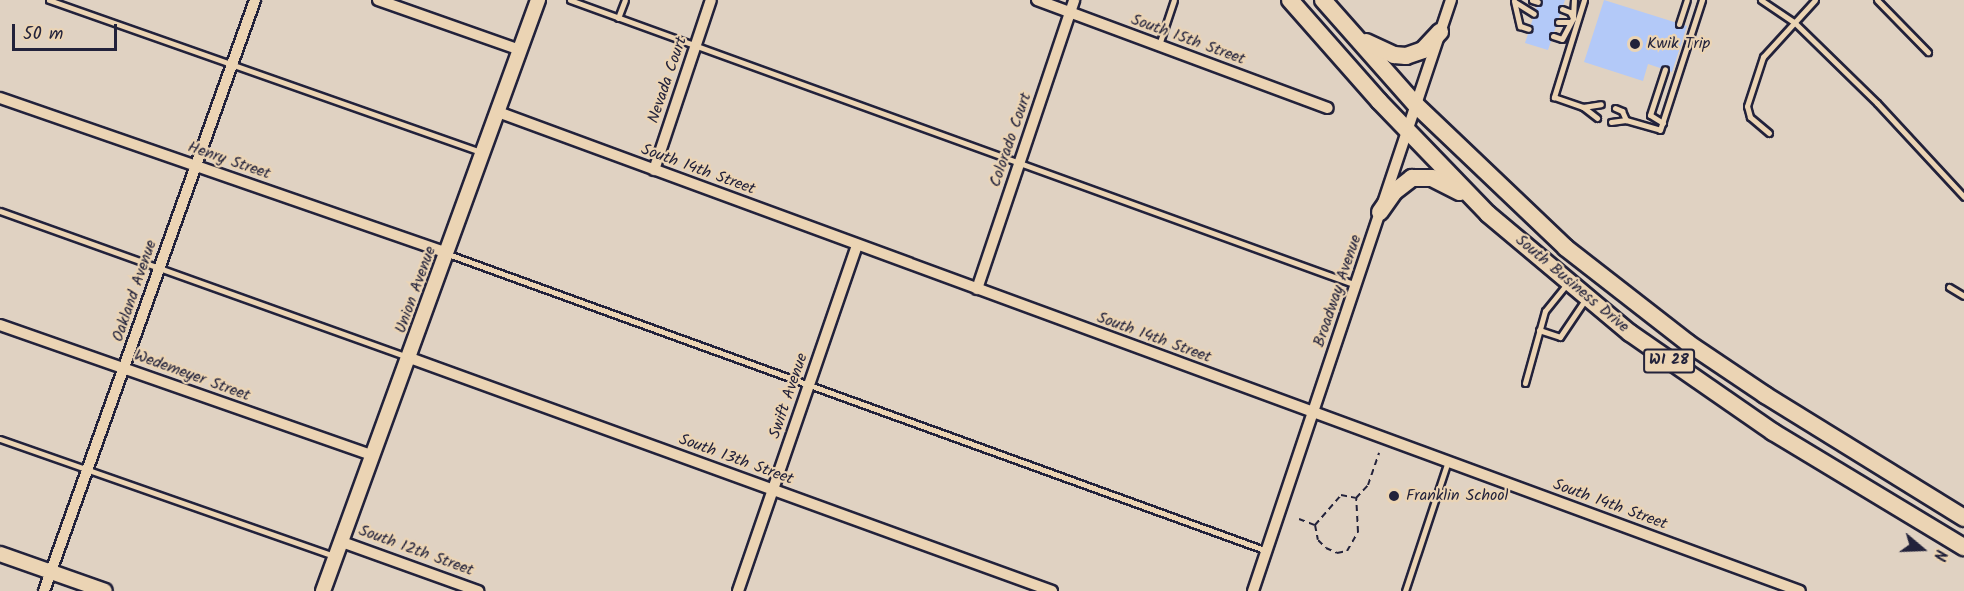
<!DOCTYPE html>
<style>
body{margin:0}
#map{position:relative;width:1964px;height:591px;overflow:hidden;background:#e0d2c2;font-family:Kalam,sans-serif}
div>[style]{position:absolute}
.building>*{inset:0;background:#b3c9f8}
.path>*{height:2px;margin-top:-1px;transform-origin:0;background:repeating-linear-gradient(90deg,#22223b 0 6px,transparent 0 10.5px)}
.roads{filter:drop-shadow(2px 0 #22223b) drop-shadow(-2px 0 #22223b) drop-shadow(0 2px #22223b) drop-shadow(0 -2px #22223b)}
.service>*{height:5px;margin:-2.5px;padding:0 2.5px;transform-origin:2.5px;border-radius:2.5px;background:#ebd4b4}
.minor>*{height:10px;margin:-5px;padding:0 5px;transform-origin:5px;border-radius:5px;background:#ebd4b4}
.tertiary>*{height:14px;margin:-7px;padding:0 7px;transform-origin:7px;border-radius:7px;background:#ebd4b4}
.primary>*{height:16px;margin:-8px;padding:0 8px;transform-origin:8px;border-radius:8px;background:#ebd4b4}
.dots>*{width:16px;height:16px;translate:-50% -50%;box-sizing:border-box;border:3px solid #ebd4b4;border-radius:50%}
span{translate:-50% -50%;white-space:nowrap;text-align:center;line-height:1.15;-webkit-text-stroke:4.5px #ebd4b4;paint-order:stroke}
.shield-label span{padding:2px 4px;background:#ebd4b4;border:2px solid;border-radius:4px;-webkit-text-stroke-width:0}
.shield-label{font-size:15px;color:#22223b;font-weight:700}
.street-label{font-size:16px;color:#22223b}
.poi-label{font-size:16px;color:#22223b}
.left{translate:0 -50%;text-align:left}
.north{position:absolute;left:1892px;top:519px;width:60px;height:60px;-webkit-text-stroke:4px #ebd4b4;paint-order:stroke;rotate:109deg;font-size:16px;font-weight:700;line-height:24px;text-align:center;color:#22223b}
.north::after{content:'';display:block;margin:auto;width:21px;height:27px;background:#22223b;clip-path:polygon(50% 0,100% 100%,50% 72%,0 100%)}
.scale{position:absolute;left:12px;top:24px;width:105px;height:27px;box-sizing:border-box;border:3px solid #22223b;border-top:0;padding-left:8px;font-size:18px;line-height:21px;white-space:nowrap;color:#22223b;-webkit-text-stroke:4px #ebd4b4;paint-order:stroke}
</style>
<div id="map">
<div class="building">
<div style="clip-path:polygon(1539px 0,1565px 0,1548px 50px,1525px 43px)"></div>
<div style="clip-path:polygon(1604px 0,1687px 26px,1672px 72px,1648px 64px,1643px 81px,1584px 62px)"></div>
</div>
<div class="path">
<div style="left:1356px;top:498px;width:18px;rotate:-47deg"></div>
<div style="left:1368px;top:485px;width:34px;rotate:-71deg"></div>
<div style="left:1299px;top:519px;width:17px;rotate:21deg"></div>
<div style="left:1315px;top:525px;width:15px;rotate:79deg"></div>
<div style="left:1318px;top:540px;width:11px;rotate:45deg"></div>
<div style="left:1326px;top:548px;width:12px;rotate:24deg"></div>
<div style="left:1337px;top:553px;width:10px;rotate:-11deg"></div>
<div style="left:1347px;top:551px;width:22px;rotate:-60deg"></div>
<div style="left:1358px;top:532px;width:34px;rotate:-93deg"></div>
<div style="left:1315px;top:525px;width:40px;rotate:-49deg"></div>
<div style="left:1341px;top:495px;width:15px;rotate:11deg"></div>
</div>
<div class="roads">
<div class="service">
<div style="left:49px;top:0;width:458px;rotate:19.4deg"></div>
<div style="left:570px;top:0;width:836px;rotate:19.93deg"></div>
<div style="left:1532px;top:0;width:6px;rotate:18deg"></div>
<div style="left:1584px;top:0;width:102px;rotate:107.2deg"></div>
<div style="left:1554px;top:97px;width:31px;rotate:19deg"></div>
<div style="left:1583px;top:107px;width:18px;rotate:-9deg"></div>
<div style="left:1761px;top:0;width:40px;rotate:34deg"></div>
<div style="left:1794px;top:22px;width:116px;rotate:44.3deg"></div>
<div style="left:1877px;top:103px;width:128px;rotate:47.2deg"></div>
<div style="left:1877px;top:0;width:73px;rotate:45.6deg"></div>
<div style="left:1514px;top:1px;width:26px;rotate:77deg"></div>
<div style="left:1520px;top:26px;width:9px;rotate:18deg"></div>
<div style="left:1515px;top:2px;width:22px;rotate:32deg"></div>
<div style="left:1562px;top:9px;width:9px;rotate:21deg"></div>
<div style="left:1570px;top:12px;width:7px;rotate:63deg"></div>
<div style="left:1573px;top:18px;width:18px;rotate:-87deg"></div>
<div style="left:618px;top:18px;width:19px;rotate:-69deg"></div>
<div style="left:1558px;top:22px;width:12px"></div>
<div style="left:1679px;top:24px;width:25px;rotate:-72deg"></div>
<div style="left:1553px;top:36px;width:9px;rotate:18deg"></div>
<div style="left:1562px;top:39px;width:24px;rotate:-62deg"></div>
<div style="left:1159px;top:45px;width:47px;rotate:-71.6deg"></div>
<div style="left:1583px;top:107px;width:18px;rotate:38deg"></div>
<div style="left:1615px;top:108px;width:8px;rotate:23deg"></div>
<div style="left:1622px;top:111px;width:10px;rotate:66deg"></div>
<div style="left:1626px;top:120px;width:35px;rotate:16deg"></div>
<div style="left:1660px;top:130px;width:137px;rotate:-72.1deg"></div>
<div style="left:1611px;top:122px;width:15px;rotate:-8deg"></div>
<div style="left:1663px;top:123px;width:15px;rotate:-148deg"></div>
<div style="left:1650px;top:115px;width:48px;rotate:-71.9deg"></div>
<div style="left:1769px;top:133px;width:25px;rotate:-140deg"></div>
<div style="left:1750px;top:117px;width:11px;rotate:-105deg"></div>
<div style="left:1747px;top:106px;width:52px;rotate:-71.9deg"></div>
<div style="left:1763px;top:57px;width:77px;rotate:-47.6deg"></div>
<div style="left:0;top:211px;width:433px;rotate:19.7deg"></div>
<div style="left:448px;top:254px;width:871px;rotate:19.93deg"></div>
<div style="left:1949px;top:287px;width:17px;rotate:31deg"></div>
<div style="left:1539px;top:330px;width:22px;rotate:18deg"></div>
<div style="left:1560px;top:337px;width:45px;rotate:-56deg"></div>
<div style="left:1525px;top:383px;width:75px;rotate:-74.5deg"></div>
<div style="left:1545px;top:311px;width:35px;rotate:-51deg"></div>
<div style="left:0;top:439px;width:355px;rotate:19.3deg"></div>
<div style="left:1405px;top:591px;width:137px;rotate:-71.7deg"></div>
</div>
<div class="minor">
<div style="left:378px;top:0;width:151px;rotate:19.4deg"></div>
<div style="left:1037px;top:0;width:310px;rotate:20.4deg"></div>
<div style="left:0;top:98px;width:473px;rotate:19.1deg"></div>
<div style="left:498px;top:112px;width:1387px;rotate:20.2deg"></div>
<div style="left:654px;top:170px;width:179px;rotate:-71.5deg"></div>
<div style="left:977px;top:289px;width:305px;rotate:-71.4deg"></div>
<div style="left:0;top:325px;width:396px;rotate:19.3deg"></div>
<div style="left:410px;top:358px;width:683px;rotate:19.95deg"></div>
<div style="left:342px;top:542px;width:145px;rotate:19.8deg"></div>
<div style="left:44px;top:591px;width:628px;rotate:-70.35deg"></div>
<div style="left:738px;top:591px;width:366px;rotate:-71deg"></div>
<div style="left:1253px;top:591px;width:623px;rotate:-71.48deg"></div>
</div>
<div class="tertiary">
<div style="left:0;top:554px;width:111px;rotate:19.4deg"></div>
<div style="left:323px;top:591px;width:629px;rotate:-70.01deg"></div>
</div>
<div class="primary">
<div style="left:1290px;top:0;width:135px;rotate:48.6deg"></div>
<div style="left:1379px;top:101px;width:157px;rotate:46deg"></div>
<div style="left:1488px;top:214px;width:185px;rotate:40deg"></div>
<div style="left:1630px;top:333px;width:174px;rotate:34.7deg"></div>
<div style="left:1773px;top:432px;width:223px;rotate:31.1deg"></div>
<div style="left:1323px;top:0;width:140px;rotate:48.5deg"></div>
<div style="left:1416px;top:105px;width:207px;rotate:43.6deg"></div>
<div style="left:1566px;top:248px;width:155px;rotate:37.9deg"></div>
<div style="left:1688px;top:343px;width:93px;rotate:34deg"></div>
<div style="left:1765px;top:395px;width:234px;rotate:31.7deg"></div>
<div style="left:1366px;top:42px;width:31px;rotate:25deg"></div>
<div style="left:1394px;top:55px;width:12px;rotate:5deg"></div>
<div style="left:1406px;top:56px;width:18px;rotate:-19deg"></div>
<div style="left:1423px;top:50px;width:25px;rotate:-47deg"></div>
<div style="left:1380px;top:212px;width:24px;rotate:-55deg"></div>
<div style="left:1394px;top:192px;width:23px;rotate:-38deg"></div>
<div style="left:1412px;top:178px;width:20px"></div>
<div style="left:1432px;top:178px;width:31px;rotate:27deg"></div>
</div>
</div>
<div class="dots">
<div style="left:1635px;top:44px;background:#22223b"></div>
<div style="left:1394px;top:496px;background:#22223b"></div>
</div>
<div class="shield-label">
<span style="left:1669px;top:361px">WI 28</span>
</div>
<div class="street-label">
<span style="left:1188px;top:40px;rotate:20deg">South 15th Street</span>
<span style="left:668px;top:80px;rotate:-71deg">Nevada Court</span>
<span style="left:1011px;top:140px;rotate:-71deg">Colorado Court</span>
<span style="left:229px;top:161px;rotate:19deg">Henry Street</span>
<span style="left:698px;top:170px;rotate:20deg">South 14th Street</span>
<span style="left:1572px;top:284px;rotate:40deg">South Business Drive</span>
<span style="left:416px;top:290px;rotate:-70deg">Union Avenue</span>
<span style="left:135px;top:291px;rotate:-71deg">Oakland Avenue</span>
<span style="left:1338px;top:291px;rotate:-71deg">Broadway Avenue</span>
<span style="left:1154px;top:338px;rotate:20deg">South 14th Street</span>
<span style="left:192px;top:376px;rotate:20deg">Wedemeyer Street</span>
<span style="left:789px;top:396px;rotate:-71deg">Swift Avenue</span>
<span style="left:736px;top:460px;rotate:20deg">South 13th Street</span>
<span style="left:1610px;top:505px;rotate:20deg">South 14th Street</span>
<span style="left:416px;top:551px;rotate:20deg">South 12th Street</span>
</div>
<div class="poi-label">
<span class="left" style="left:1647px;top:44px">Kwik Trip</span>
<span class="left" style="left:1406px;top:496px">Franklin School</span>
</div>
<div class="north">N</div>
<div class="scale">50 m</div>
</div>
